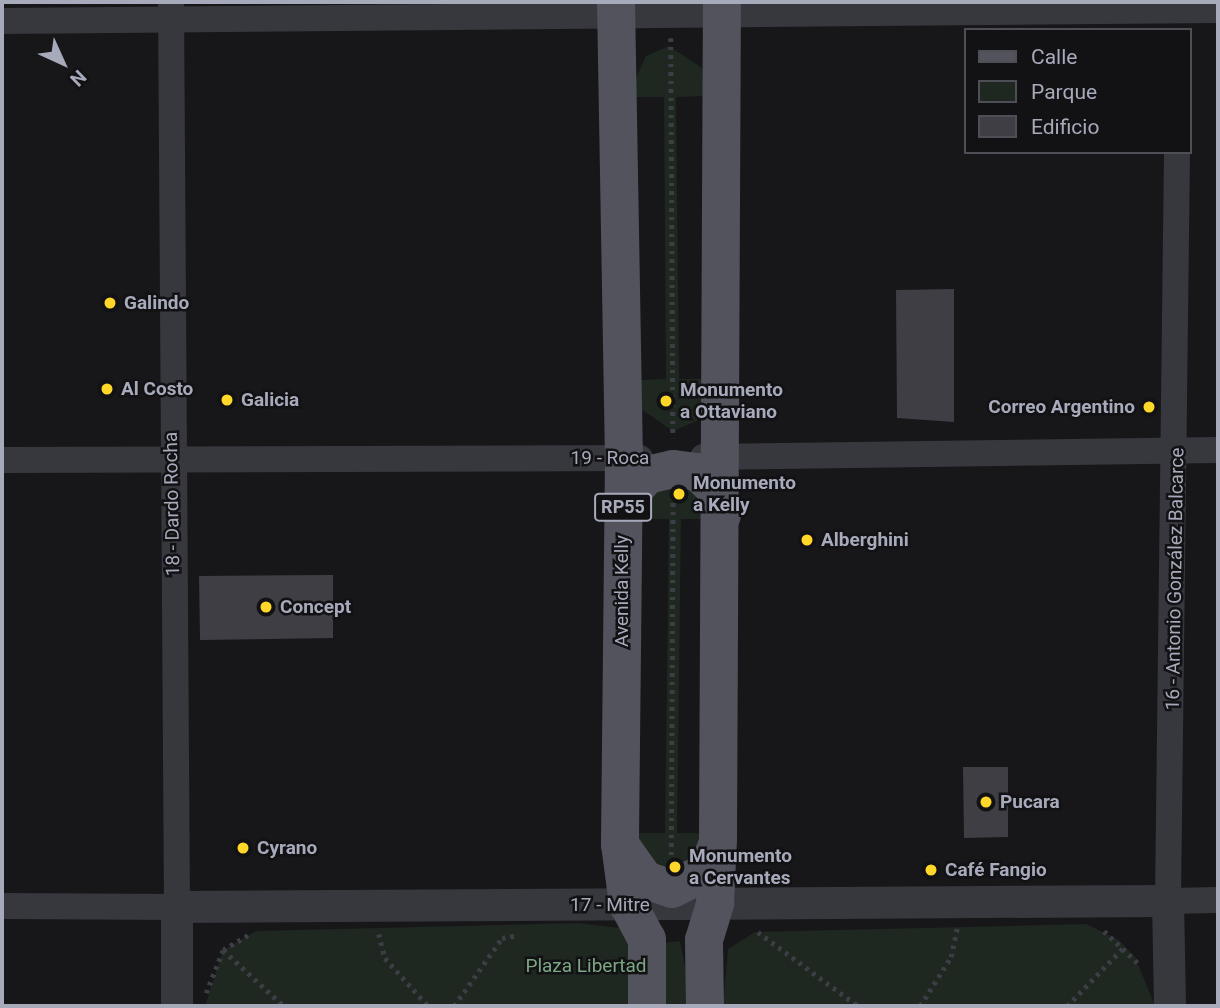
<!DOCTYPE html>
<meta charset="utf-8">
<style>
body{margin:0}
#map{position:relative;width:1220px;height:1008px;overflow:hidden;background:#171619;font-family:Roboto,sans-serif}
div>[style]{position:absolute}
.green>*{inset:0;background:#1e2720}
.building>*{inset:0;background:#3e3e44}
.path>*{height:4.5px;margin-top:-2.25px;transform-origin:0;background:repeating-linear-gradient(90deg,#3d3e45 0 3.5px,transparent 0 8.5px)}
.minor>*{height:26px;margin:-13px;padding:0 13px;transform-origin:13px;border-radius:13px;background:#37373e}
.tertiary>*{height:32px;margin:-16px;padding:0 16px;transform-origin:16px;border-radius:16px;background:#37373e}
.primary>*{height:38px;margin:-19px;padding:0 19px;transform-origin:19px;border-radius:19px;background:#52535d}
.dots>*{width:19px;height:19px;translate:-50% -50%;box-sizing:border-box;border:4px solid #121114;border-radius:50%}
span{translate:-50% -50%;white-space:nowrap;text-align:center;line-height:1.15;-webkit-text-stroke:5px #121114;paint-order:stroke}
.shield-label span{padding:2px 5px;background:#121114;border:2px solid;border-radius:5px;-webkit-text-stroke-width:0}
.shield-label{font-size:18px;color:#a7aaba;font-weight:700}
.poi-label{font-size:19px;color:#a7aaba;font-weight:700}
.left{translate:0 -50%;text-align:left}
.right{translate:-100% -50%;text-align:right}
.street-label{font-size:19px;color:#a7aaba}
.park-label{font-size:19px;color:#7ca785}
.frame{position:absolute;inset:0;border:4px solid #a7aaba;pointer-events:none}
.legend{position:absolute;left:964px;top:28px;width:228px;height:126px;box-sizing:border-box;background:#121114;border:2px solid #4e4e56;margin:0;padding:9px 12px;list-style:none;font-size:21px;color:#a7aaba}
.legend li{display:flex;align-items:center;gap:14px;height:35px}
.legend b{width:35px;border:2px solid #4e4e56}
.north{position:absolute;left:28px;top:28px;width:70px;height:70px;-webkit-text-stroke:5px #121114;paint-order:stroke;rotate:135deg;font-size:19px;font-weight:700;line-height:28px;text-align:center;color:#a7aaba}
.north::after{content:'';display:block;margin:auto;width:24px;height:32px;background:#a7aaba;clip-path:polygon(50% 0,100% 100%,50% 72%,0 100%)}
</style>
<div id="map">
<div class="green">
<div style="clip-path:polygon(669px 46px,702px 68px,706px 96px,676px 97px,679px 379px,709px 379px,697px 421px,673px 431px,641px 409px,636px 380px,666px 379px,664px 97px,634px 97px,634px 82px,646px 56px)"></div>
<div style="clip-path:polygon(687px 471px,711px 519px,681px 519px,677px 833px,708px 833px,708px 848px,672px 885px,635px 833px,665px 833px,669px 519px,638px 519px,638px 504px)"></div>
<div style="clip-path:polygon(578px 923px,620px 928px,633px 941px,639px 1006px,205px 1006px,223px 950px,256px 931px)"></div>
<div style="clip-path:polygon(1086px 924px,1119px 940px,1135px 957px,1155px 1006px,723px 1006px,728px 949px,755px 932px)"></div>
<div style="clip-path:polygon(680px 941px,693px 1006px,655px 1006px,662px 943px)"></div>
</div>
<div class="building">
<div style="clip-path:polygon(954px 289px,954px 422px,897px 418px,896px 290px)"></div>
<div style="clip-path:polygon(333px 575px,333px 638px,200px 640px,199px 576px)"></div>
<div style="clip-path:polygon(963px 767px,1008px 767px,1008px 837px,964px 838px)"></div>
</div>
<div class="path">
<div style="left:671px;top:38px;width:400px;rotate:89.7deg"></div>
<div style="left:671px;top:855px;width:355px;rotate:-89.7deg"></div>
<div style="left:1104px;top:931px;width:50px;rotate:43.4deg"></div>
<div style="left:758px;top:932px;width:124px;rotate:36.5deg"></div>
<div style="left:379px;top:934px;width:25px;rotate:76deg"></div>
<div style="left:385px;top:958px;width:64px;rotate:48.1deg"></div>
<div style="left:223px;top:950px;width:83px;rotate:42.6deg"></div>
<div style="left:206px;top:993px;width:46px;rotate:-68.4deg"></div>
<div style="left:223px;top:950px;width:29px;rotate:-31deg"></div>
<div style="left:454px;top:1006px;width:83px;rotate:-54.8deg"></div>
<div style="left:502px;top:938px;width:17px;rotate:-10deg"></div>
<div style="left:920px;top:1006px;width:58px;rotate:-57.7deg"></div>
<div style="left:951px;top:957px;width:29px;rotate:-78deg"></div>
<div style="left:1067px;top:1006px;width:83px;rotate:-46deg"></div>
</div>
<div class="minor">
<div style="left:2px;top:21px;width:1216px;rotate:-0.52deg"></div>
<div style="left:1177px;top:152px;width:749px;rotate:90.69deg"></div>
<div style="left:1168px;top:901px;width:50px;rotate:-1.1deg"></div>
<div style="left:703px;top:457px;width:515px;rotate:-0.78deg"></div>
<div style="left:2px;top:460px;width:638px;rotate:-0.18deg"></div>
<div style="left:2px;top:906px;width:175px;rotate:0.3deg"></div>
<div style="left:177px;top:907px;width:904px;rotate:-90.38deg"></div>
</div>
<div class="tertiary">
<div style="left:177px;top:1006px;width:99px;rotate:-90deg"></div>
<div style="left:177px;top:907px;width:991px;rotate:-0.35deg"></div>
<div style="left:1168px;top:901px;width:105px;rotate:88.9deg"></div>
</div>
<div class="primary">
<div style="left:616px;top:2px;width:456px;rotate:89deg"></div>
<div style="left:624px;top:458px;width:386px;rotate:90.6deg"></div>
<div style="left:620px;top:844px;width:61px;rotate:82.4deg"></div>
<div style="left:628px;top:904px;width:40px;rotate:62deg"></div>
<div style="left:647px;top:939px;width:67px;rotate:90deg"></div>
<div style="left:624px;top:515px;width:23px;rotate:-72deg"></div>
<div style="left:631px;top:493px;width:24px;rotate:-48deg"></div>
<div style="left:647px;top:475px;width:27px;rotate:-13deg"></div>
<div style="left:673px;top:469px;width:25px;rotate:7deg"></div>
<div style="left:698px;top:472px;width:25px;rotate:45deg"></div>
<div style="left:716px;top:490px;width:26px;rotate:77deg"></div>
<div style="left:621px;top:846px;width:42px;rotate:54.8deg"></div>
<div style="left:645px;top:880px;width:28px;rotate:18deg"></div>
<div style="left:672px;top:889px;width:39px;rotate:-27deg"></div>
<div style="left:707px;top:871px;width:28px;rotate:-69deg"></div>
<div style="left:705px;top:1006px;width:66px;rotate:-90.9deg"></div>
<div style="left:704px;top:940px;width:39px;rotate:-73deg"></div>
<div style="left:715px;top:903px;width:63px;rotate:-87.3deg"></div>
<div style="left:718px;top:840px;width:838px;rotate:-89.73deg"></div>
</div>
<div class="dots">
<div style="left:110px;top:303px;background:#ffd728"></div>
<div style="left:107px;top:389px;background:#ffd728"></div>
<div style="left:227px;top:400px;background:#ffd728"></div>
<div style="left:666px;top:401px;background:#ffd728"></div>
<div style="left:1149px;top:407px;background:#ffd728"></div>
<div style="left:679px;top:494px;background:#ffd728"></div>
<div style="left:807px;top:540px;background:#ffd728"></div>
<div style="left:266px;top:607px;background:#ffd728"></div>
<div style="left:986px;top:802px;background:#ffd728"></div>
<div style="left:243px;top:848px;background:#ffd728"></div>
<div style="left:675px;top:867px;background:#ffd728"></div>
<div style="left:931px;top:870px;background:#ffd728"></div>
</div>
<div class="shield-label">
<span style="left:623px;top:507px">RP55</span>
</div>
<div class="poi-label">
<span class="left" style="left:124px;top:303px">Galindo</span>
<span class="left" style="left:121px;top:389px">Al Costo</span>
<span class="left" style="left:680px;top:401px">Monumento<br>a Ottaviano</span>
<span class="left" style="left:241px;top:400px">Galicia</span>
<span class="right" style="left:1135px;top:407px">Correo Argentino</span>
<span class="left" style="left:693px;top:494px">Monumento<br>a Kelly</span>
<span class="left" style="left:821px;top:540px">Alberghini</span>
<span class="left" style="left:280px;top:607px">Concept</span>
<span class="left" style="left:1000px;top:802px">Pucara</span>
<span class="left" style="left:257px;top:848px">Cyrano</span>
<span class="left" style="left:689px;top:867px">Monumento<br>a Cervantes</span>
<span class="left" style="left:945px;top:870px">Café Fangio</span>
</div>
<div class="street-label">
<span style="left:610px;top:458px">19 - Roca</span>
<span style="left:172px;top:504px;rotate:-91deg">18 - Dardo Rocha</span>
<span style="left:1175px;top:579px;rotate:-89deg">16 - Antonio González Balcarce</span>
<span style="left:622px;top:591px;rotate:-90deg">Avenida Kelly</span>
<span style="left:610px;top:905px">17 - Mitre</span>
</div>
<div class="park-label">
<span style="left:586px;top:966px">Plaza Libertad</span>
</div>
<div class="frame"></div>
<ul class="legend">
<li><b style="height:9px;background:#52535d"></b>Calle</li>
<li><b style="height:19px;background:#1e2720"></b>Parque</li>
<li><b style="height:19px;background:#3e3e44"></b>Edificio</li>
</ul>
<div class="north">N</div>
</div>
